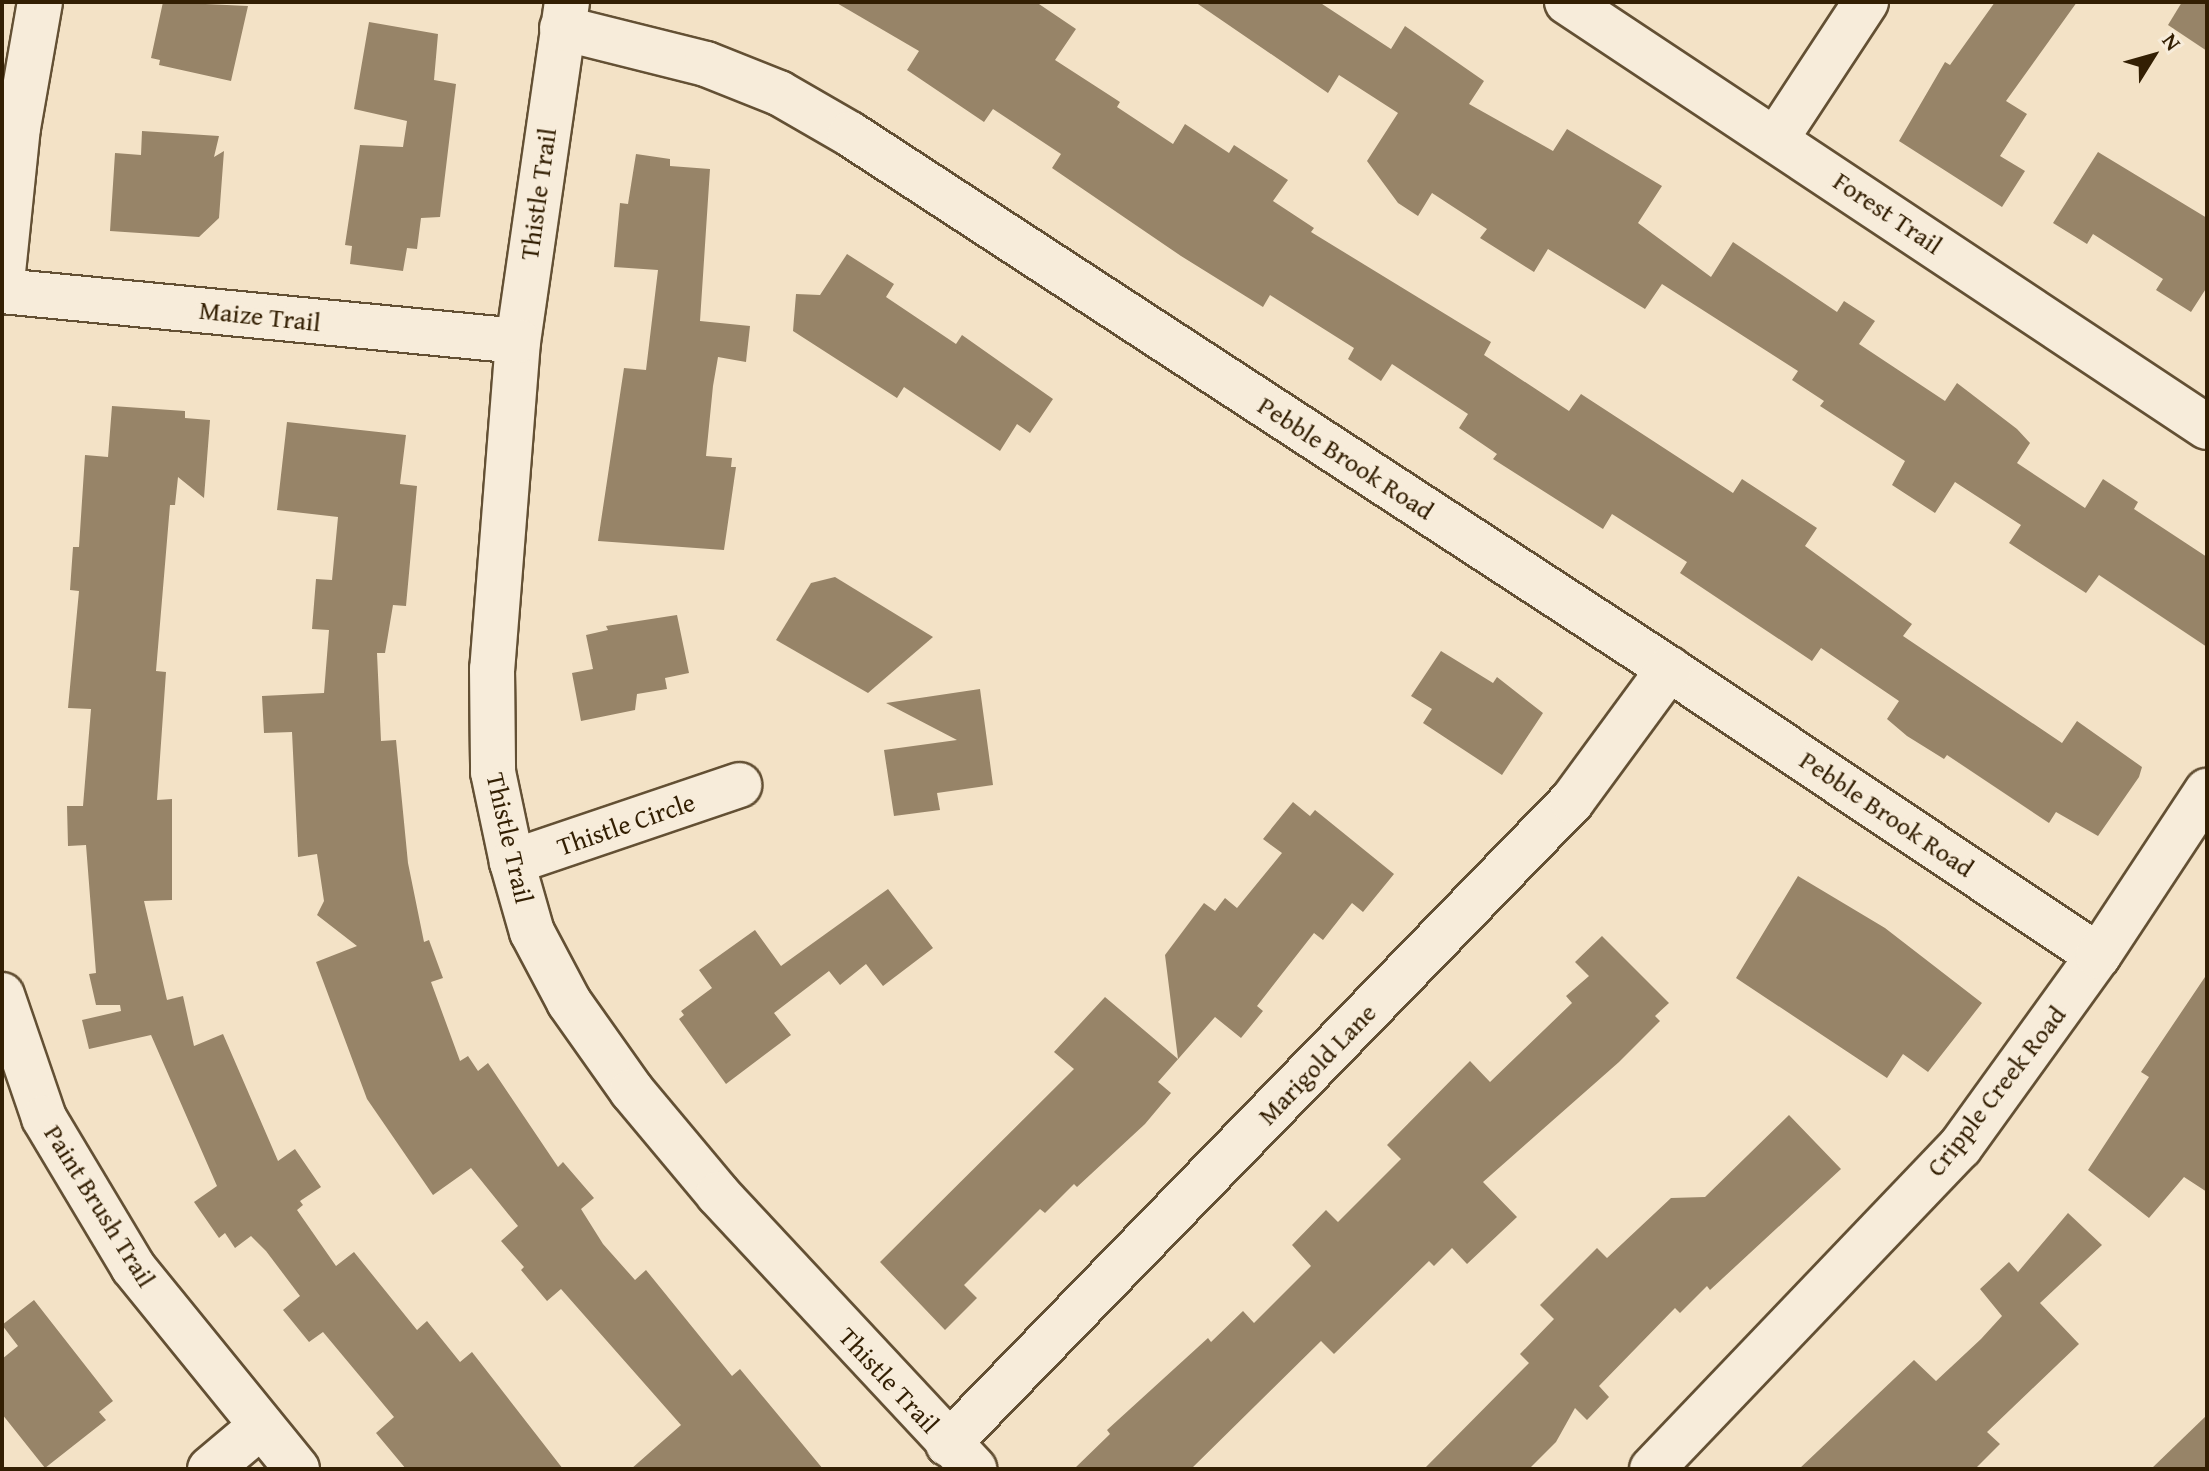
<!DOCTYPE html>
<style>
body{margin:0}
#map{position:relative;width:2209px;height:1471px;overflow:hidden;background:#f3e2c6;font-family:"Gentium Book Plus",serif}
div>[style]{position:absolute}
.building>*{inset:0;background:#978468}
.roads{filter:drop-shadow(2px 0 #635034) drop-shadow(-2px 0 #635034) drop-shadow(0 2px #635034) drop-shadow(0 -2px #635034)}
.street>*{height:44px;margin:-22px;padding:0 22px;transform-origin:22px;border-radius:22px;background:#f7ecda}
span{translate:-50% -50%;white-space:nowrap;text-align:center;line-height:1.15;-webkit-text-stroke:8px #f7ecda;paint-order:stroke}
.street-label{font-size:26px;color:#331f03}
.frame{position:absolute;inset:0;border:4px solid #331f03;pointer-events:none}
.north{position:absolute;left:2113px;top:16px;width:80px;height:80px;-webkit-text-stroke:6px #f7ecda;paint-order:stroke;rotate:53deg;font-size:22px;font-weight:700;line-height:32px;text-align:center;color:#331f03}
.north::after{content:'';display:block;margin:auto;width:28px;height:36px;background:#331f03;clip-path:polygon(50% 0,100% 100%,50% 72%,0 100%)}
</style>
<div id="map">
<div class="building">
<div style="clip-path:polygon(163px 2px,248px 6px,231px 81px,159px 65px,160px 60px,151px 58px)"></div>
<div style="clip-path:polygon(835px 2px,1036px 2px,1076px 29px,1055px 60px,1120px 102px,1117px 107px,1173px 144px,1185px 124px,1229px 153px,1234px 145px,1288px 180px,1273px 201px,1314px 228px,1311px 232px,1491px 342px,1484px 355px,1569px 411px,1581px 394px,1733px 493px,1742px 479px,1817px 528px,1805px 546px,1912px 624px,1903px 636px,2062px 743px,2077px 721px,2142px 767px,2139px 777px,2098px 836px,2056px 812px,2049px 823px,1947px 755px,1944px 759px,1907px 736px,1887px 719px,1899px 701px,1821px 648px,1812px 661px,1680px 573px,1687px 562px,1612px 514px,1603px 529px,1493px 459px,1497px 454px,1459px 428px,1468px 414px,1392px 364px,1381px 381px,1348px 359px,1354px 348px,1270px 295px,1263px 307px,1181px 256px,1052px 168px,1061px 154px,993px 109px,984px 122px,907px 70px,919px 51px)"></div>
<div style="clip-path:polygon(1195px 2px,1319px 2px,1391px 49px,1405px 26px,1484px 81px,1469px 104px,1553px 151px,1567px 129px,1662px 186px,1638px 223px,1711px 277px,1733px 242px,1837px 312px,1844px 301px,1875px 321px,1859px 344px,1945px 401px,1957px 383px,2017px 429px,2030px 443px,2017px 463px,2085px 508px,2103px 479px,2138px 502px,2134px 509px,2207px 557px,2207px 647px,2099px 575px,2086px 593px,2009px 543px,2021px 525px,1955px 482px,1935px 513px,1892px 485px,1905px 461px,1820px 406px,1824px 401px,1792px 380px,1798px 371px,1662px 284px,1645px 309px,1548px 249px,1534px 272px,1480px 238px,1487px 229px,1432px 193px,1418px 216px,1398px 203px,1367px 161px,1398px 113px,1339px 75px,1328px 93px)"></div>
<div style="clip-path:polygon(1995px 2px,2077px 2px,2006px 101px,2027px 114px,2000px 156px,2025px 171px,2002px 207px,1899px 141px,1945px 62px,1950px 65px)"></div>
<div style="clip-path:polygon(2182px 2px,2207px 2px,2207px 51px,2168px 25px)"></div>
<div style="clip-path:polygon(369px 22px,438px 34px,434px 80px,456px 84px,440px 217px,421px 218px,417px 249px,407px 248px,403px 271px,350px 264px,352px 246px,345px 245px,360px 145px,403px 147px,407px 121px,354px 109px)"></div>
<div style="clip-path:polygon(142px 131px,219px 136px,214px 157px,224px 151px,219px 218px,199px 237px,110px 231px,115px 153px,141px 155px)"></div>
<div style="clip-path:polygon(2098px 152px,2207px 218px,2207px 287px,2191px 312px,2156px 290px,2163px 279px,2093px 234px,2087px 244px,2053px 223px)"></div>
<div style="clip-path:polygon(636px 154px,670px 159px,670px 166px,710px 169px,700px 321px,750px 326px,746px 362px,718px 357px,713px 386px,706px 456px,732px 458px,731px 467px,736px 467px,724px 550px,598px 541px,624px 368px,646px 370px,658px 270px,614px 267px,620px 203px,628px 204px)"></div>
<div style="clip-path:polygon(847px 254px,894px 284px,886px 297px,956px 344px,962px 335px,1053px 399px,1030px 433px,1017px 424px,1000px 451px,904px 387px,897px 398px,793px 331px,796px 294px,820px 295px)"></div>
<div style="clip-path:polygon(112px 406px,185px 411px,185px 418px,210px 420px,204px 498px,178px 477px,175px 505px,170px 505px,156px 671px,166px 672px,157px 800px,172px 799px,172px 900px,144px 901px,167px 1000px,183px 996px,194px 1046px,223px 1034px,278px 1161px,295px 1149px,321px 1187px,300px 1201px,303px 1205px,297px 1210px,336px 1266px,354px 1252px,417px 1330px,427px 1321px,460px 1362px,472px 1352px,563px 1469px,406px 1469px,376px 1433px,394px 1417px,323px 1332px,309px 1342px,283px 1310px,300px 1296px,266px 1251px,251px 1236px,235px 1248px,225px 1233px,219px 1238px,194px 1202px,217px 1186px,151px 1035px,89px 1049px,82px 1020px,121px 1011px,120px 1005px,96px 1005px,89px 974px,96px 973px,86px 845px,68px 846px,67px 806px,83px 806px,91px 709px,68px 708px,79px 591px,70px 590px,73px 547px,79px 547px,85px 455px,108px 457px)"></div>
<div style="clip-path:polygon(287px 422px,406px 435px,400px 484px,417px 486px,406px 606px,393px 605px,385px 653px,377px 653px,381px 741px,396px 740px,408px 863px,424px 942px,429px 940px,443px 978px,431px 982px,460px 1061px,468px 1056px,478px 1071px,488px 1063px,558px 1167px,563px 1162px,594px 1198px,581px 1209px,603px 1244px,635px 1280px,646px 1270px,732px 1376px,740px 1369px,823px 1469px,631px 1469px,681px 1425px,561px 1289px,547px 1301px,521px 1270px,524px 1267px,501px 1241px,518px 1226px,471px 1168px,433px 1195px,367px 1099px,316px 962px,357px 946px,317px 915px,324px 901px,317px 854px,298px 857px,292px 732px,264px 733px,262px 696px,324px 693px,329px 630px,312px 629px,316px 579px,332px 580px,338px 517px,277px 510px)"></div>
<div style="clip-path:polygon(835px 577px,933px 637px,868px 693px,776px 640px,811px 583px)"></div>
<div style="clip-path:polygon(677px 615px,689px 673px,665px 678px,667px 689px,637px 694px,635px 710px,581px 721px,572px 673px,593px 669px,586px 635px,608px 630px,606px 626px)"></div>
<div style="clip-path:polygon(1441px 651px,1493px 683px,1497px 677px,1543px 713px,1502px 775px,1423px 723px,1432px 709px,1411px 696px)"></div>
<div style="clip-path:polygon(980px 689px,993px 785px,937px 793px,940px 810px,894px 816px,884px 750px,957px 740px,886px 703px)"></div>
<div style="clip-path:polygon(1293px 802px,1310px 816px,1315px 810px,1394px 874px,1363px 912px,1352px 903px,1323px 940px,1314px 933px,1257px 1006px,1263px 1011px,1241px 1038px,1215px 1017px,1158px 1082px,1171px 1093px,1145px 1124px,1077px 1187px,1074px 1184px,1045px 1213px,1040px 1209px,964px 1285px,977px 1298px,945px 1330px,880px 1262px,1074px 1069px,1054px 1052px,1105px 997px,1178px 1059px,1165px 955px,1204px 903px,1215px 911px,1225px 898px,1237px 908px,1282px 853px,1263px 839px)"></div>
<div style="clip-path:polygon(1798px 876px,1885px 928px,1982px 1003px,1928px 1072px,1903px 1054px,1887px 1078px,1736px 978px)"></div>
<div style="clip-path:polygon(888px 889px,933px 948px,883px 986px,866px 964px,840px 985px,829px 971px,774px 1013px,791px 1035px,726px 1084px,679px 1019px,684px 1015px,681px 1011px,712px 988px,699px 970px,755px 930px,781px 966px)"></div>
<div style="clip-path:polygon(1602px 936px,1669px 1003px,1655px 1016px,1660px 1021px,1619px 1062px,1483px 1182px,1517px 1217px,1467px 1264px,1452px 1248px,1434px 1266px,1429px 1261px,1334px 1354px,1321px 1341px,1191px 1469px,1074px 1469px,1110px 1434px,1107px 1430px,1208px 1338px,1211px 1342px,1243px 1311px,1254px 1323px,1311px 1266px,1292px 1245px,1326px 1210px,1338px 1222px,1401px 1159px,1387px 1145px,1470px 1061px,1490px 1082px,1572px 1003px,1566px 996px,1589px 976px,1575px 962px)"></div>
<div style="clip-path:polygon(2207px 974px,2207px 1192px,2184px 1177px,2149px 1218px,2088px 1170px,2149px 1077px,2141px 1072px)"></div>
<div style="clip-path:polygon(1789px 1115px,1841px 1169px,1710px 1290px,1707px 1286px,1680px 1313px,1675px 1308px,1599px 1386px,1609px 1397px,1587px 1420px,1575px 1408px,1556px 1442px,1529px 1469px,1424px 1469px,1529px 1363px,1520px 1354px,1554px 1319px,1540px 1305px,1597px 1248px,1607px 1258px,1671px 1198px,1705px 1197px)"></div>
<div style="clip-path:polygon(2068px 1213px,2102px 1245px,2040px 1303px,2079px 1344px,1987px 1432px,2000px 1444px,1975px 1469px,1799px 1469px,1914px 1360px,1936px 1381px,1981px 1339px,2002px 1316px,1980px 1289px,2009px 1262px,2018px 1272px)"></div>
<div style="clip-path:polygon(34px 1300px,113px 1401px,99px 1412px,106px 1420px,45px 1468px,2px 1414px,2px 1359px,18px 1346px,2px 1325px)"></div>
<div style="clip-path:polygon(2207px 1415px,2207px 1469px,2151px 1469px)"></div>
</div>
<div class="roads">
<div class="street">
<div style="left:567px;top:2px;width:343px;rotate:98.2deg"></div>
<div style="left:518px;top:341px;width:329px;rotate:94.5deg"></div>
<div style="left:492px;top:669px;width:103px;rotate:89.4deg"></div>
<div style="left:493px;top:772px;width:92px;rotate:78.1deg"></div>
<div style="left:512px;top:862px;width:73px;rotate:74.1deg"></div>
<div style="left:532px;top:932px;width:79px;rotate:62.1deg"></div>
<div style="left:569px;top:1002px;width:109px;rotate:54.7deg"></div>
<div style="left:632px;top:1091px;width:134px;rotate:50.1deg"></div>
<div style="left:718px;top:1194px;width:376px;rotate:47deg"></div>
<div style="left:1567px;top:2px;width:768px;rotate:33.59deg"></div>
<div style="left:562px;top:28px;width:148px;rotate:14deg"></div>
<div style="left:706px;top:64px;width:79px;rotate:21.7deg"></div>
<div style="left:779px;top:93px;width:82px;rotate:30deg"></div>
<div style="left:850px;top:134px;width:978px;rotate:33.15deg"></div>
<div style="left:1669px;top:669px;width:516px;rotate:33.78deg"></div>
<div style="left:1776px;top:139px;width:164px;rotate:-56.7deg"></div>
<div style="left:2px;top:282px;width:155px;rotate:-84.1deg"></div>
<div style="left:18px;top:128px;width:128px;rotate:-80.1deg"></div>
<div style="left:2px;top:291px;width:518px;rotate:5.53deg"></div>
<div style="left:512px;top:862px;width:240px;rotate:-18.7deg"></div>
<div style="left:2px;top:995px;width:130px;rotate:71.1deg"></div>
<div style="left:44px;top:1118px;width:174px;rotate:59.1deg"></div>
<div style="left:133px;top:1267px;width:260px;rotate:50.9deg"></div>
<div style="left:948px;top:1444px;width:896px;rotate:-45.86deg"></div>
<div style="left:1572px;top:801px;width:164px;rotate:-53.7deg"></div>
<div style="left:210px;top:1469px;width:67px;rotate:-40.1deg"></div>
<div style="left:1652px;top:1469px;width:446px;rotate:-46.3deg"></div>
<div style="left:1960px;top:1147px;width:236px;rotate:-54.2deg"></div>
<div style="left:2098px;top:956px;width:198px;rotate:-56.6deg"></div>
</div>
</div>
<div class="street-label">
<span style="left:538px;top:194px;rotate:-82deg">Thistle Trail</span>
<span style="left:1888px;top:213px;rotate:34deg">Forest Trail</span>
<span style="left:260px;top:316px;rotate:6deg">Maize Trail</span>
<span style="left:1346px;top:458px;rotate:33deg">Pebble Brook Road</span>
<span style="left:1887px;top:814px;rotate:34deg">Pebble Brook Road</span>
<span style="left:626px;top:824px;rotate:-19deg">Thistle Circle</span>
<span style="left:510px;top:838px;rotate:77deg">Thistle Trail</span>
<span style="left:1317px;top:1064px;rotate:-46deg">Marigold Lane</span>
<span style="left:1996px;top:1091px;rotate:-52deg">Cripple Creek Road</span>
<span style="left:100px;top:1206px;rotate:58deg">Paint Brush Trail</span>
<span style="left:889px;top:1380px;rotate:47deg">Thistle Trail</span>
</div>
<div class="frame"></div>
<div class="north">N</div>
</div>
